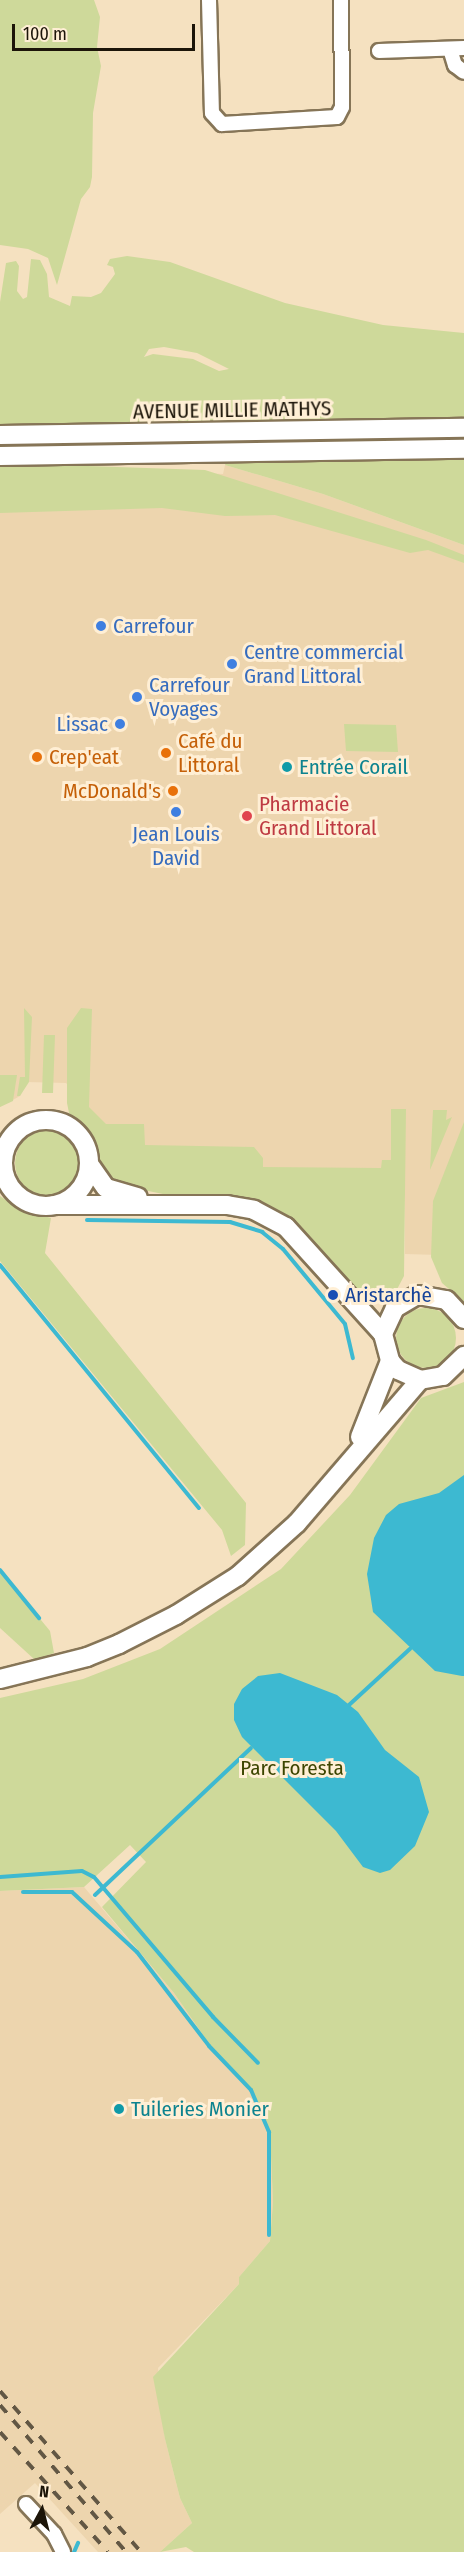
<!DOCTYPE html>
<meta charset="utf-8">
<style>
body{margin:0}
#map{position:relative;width:464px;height:2552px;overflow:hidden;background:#f5e1c0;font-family:"Fira Sans Condensed",sans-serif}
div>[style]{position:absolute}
.built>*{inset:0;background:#edd5ae}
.green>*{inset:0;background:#ced99a}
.round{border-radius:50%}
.water>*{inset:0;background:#3db9d1}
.stream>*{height:4px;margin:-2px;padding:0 2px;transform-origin:2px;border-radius:2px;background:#3db9d1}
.roads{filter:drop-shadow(2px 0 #867557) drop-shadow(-2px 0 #867557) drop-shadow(0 2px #867557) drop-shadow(0 -2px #867557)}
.street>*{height:14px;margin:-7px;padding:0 7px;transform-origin:7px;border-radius:7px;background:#fff}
.secondary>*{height:18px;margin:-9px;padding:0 9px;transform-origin:9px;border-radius:9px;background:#fff}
.secondary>.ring{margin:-9px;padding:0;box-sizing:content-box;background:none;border:18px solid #fff;border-radius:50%}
.rail>*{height:4px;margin-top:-2px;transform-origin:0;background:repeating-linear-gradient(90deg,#625744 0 10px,transparent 0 20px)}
.dots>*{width:16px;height:16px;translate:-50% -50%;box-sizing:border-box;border:3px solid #ffefd5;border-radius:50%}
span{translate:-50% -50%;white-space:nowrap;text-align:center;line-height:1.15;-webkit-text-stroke:6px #ffefd5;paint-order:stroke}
.street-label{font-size:21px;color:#1c1509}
.shop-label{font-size:21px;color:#366cbe}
.left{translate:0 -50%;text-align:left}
.right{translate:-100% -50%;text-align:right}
.food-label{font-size:21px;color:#c56008}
.culture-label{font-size:21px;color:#0d838f}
.health-label{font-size:21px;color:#be3a42}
.transit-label{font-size:21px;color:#164399}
.park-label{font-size:21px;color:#3d4500}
.north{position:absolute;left:12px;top:2480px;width:60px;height:60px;-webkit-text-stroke:4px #ffefd5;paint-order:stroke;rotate:7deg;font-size:16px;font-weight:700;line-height:24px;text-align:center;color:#1c1509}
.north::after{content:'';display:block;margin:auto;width:21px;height:27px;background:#1c1509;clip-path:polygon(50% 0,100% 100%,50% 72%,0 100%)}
.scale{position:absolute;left:12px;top:24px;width:183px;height:27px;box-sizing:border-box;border:3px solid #1c1509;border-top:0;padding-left:8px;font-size:18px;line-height:21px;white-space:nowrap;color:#1c1509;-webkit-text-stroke:4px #ffefd5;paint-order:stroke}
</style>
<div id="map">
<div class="built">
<div style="clip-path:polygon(225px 465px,323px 494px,464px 545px,464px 1134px,439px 1255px,405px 1254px,405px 1170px,261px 1168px,143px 1146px,105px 1125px,66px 1083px,26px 1082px,20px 1096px,0 1107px,0 466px,223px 474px)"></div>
<div style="clip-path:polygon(84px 1887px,174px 1993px,210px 2045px,248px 2085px,270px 2132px,273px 2202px,270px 2241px,239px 2277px,239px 2284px,158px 2368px,165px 2439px,180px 2498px,192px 2523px,160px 2552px,98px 2552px,35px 2483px,0 2514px,0 1891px)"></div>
</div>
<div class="green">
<div style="clip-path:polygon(0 0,94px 0,100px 17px,97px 47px,101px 66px,93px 113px,92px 177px,90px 187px,81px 199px,57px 285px,48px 258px,28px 249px,0 245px)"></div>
<div style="clip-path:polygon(evenodd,127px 256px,170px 262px,285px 303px,383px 325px,464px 333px,464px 418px,0 425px,0 302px,6px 263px,16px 261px,19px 266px,17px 291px,23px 299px,27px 297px,31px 259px,40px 260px,47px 274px,49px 297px,70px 306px,72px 296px,91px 297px,101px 293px,115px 274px,113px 267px,107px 265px,110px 259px,127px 256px,164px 347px,197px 353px,229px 369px,219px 371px,193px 359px,153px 354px,144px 357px,149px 349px,164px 347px)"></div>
<div style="clip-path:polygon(464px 458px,464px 545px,323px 494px,225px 465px,226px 462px)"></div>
<div style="clip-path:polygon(0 463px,205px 470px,426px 540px,464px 555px,464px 563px,428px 550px,410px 553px,275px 515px,225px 516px,162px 508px,0 513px)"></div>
<div style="clip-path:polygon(344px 724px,396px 725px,398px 752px,346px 751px)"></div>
<div style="clip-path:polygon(24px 1008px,32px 1017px,29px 1082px,20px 1096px,17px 1096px,20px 1077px,25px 1077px)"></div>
<div style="clip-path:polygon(81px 1008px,92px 1009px,89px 1107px,106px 1124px,144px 1124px,145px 1145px,254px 1147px,263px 1158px,263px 1167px,381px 1168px,382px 1160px,391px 1160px,391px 1109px,406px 1109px,404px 1276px,394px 1295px,372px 1302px,358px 1296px,303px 1230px,265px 1204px,239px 1196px,163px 1194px,109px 1183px,99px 1167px,93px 1139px,69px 1113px,67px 1103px,67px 1028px)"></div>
<div style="clip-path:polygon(44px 1035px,55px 1035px,53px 1093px,42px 1093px)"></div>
<div style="clip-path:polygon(0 1075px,17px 1075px,13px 1101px,0 1107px)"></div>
<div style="clip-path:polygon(433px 1110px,447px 1110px,446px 1120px,452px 1117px,430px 1170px)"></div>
<div style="clip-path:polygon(464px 1122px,464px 1302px,442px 1283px,431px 1257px,433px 1201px)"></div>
<div class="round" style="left:15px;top:1129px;width:68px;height:68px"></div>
<div style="clip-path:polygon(0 1196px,21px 1210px,51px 1218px,45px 1253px,246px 1503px,245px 1545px,231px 1556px,222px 1530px,0 1261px)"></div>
<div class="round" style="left:396px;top:1308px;width:60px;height:60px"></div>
<div style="clip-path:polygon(464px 1382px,464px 2552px,194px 2552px,186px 2547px,160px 2552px,192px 2523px,180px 2498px,165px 2439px,153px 2377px,239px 2284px,239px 2277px,270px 2241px,273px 2202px,270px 2132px,248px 2085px,210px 2045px,174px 1993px,102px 1907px,146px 1862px,130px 1845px,84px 1887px,0 1891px,0 1698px,83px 1679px,160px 1649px,281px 1569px,350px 1495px,421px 1398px)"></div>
<div style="clip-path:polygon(0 1570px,50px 1631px,54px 1653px,35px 1660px,0 1628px)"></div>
</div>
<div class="water">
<div style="clip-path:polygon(464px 1475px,464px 1676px,462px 1676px,435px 1671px,373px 1612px,367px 1574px,374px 1538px,386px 1515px,399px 1504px,439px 1493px)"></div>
<div style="clip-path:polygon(280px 1673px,337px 1695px,358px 1712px,385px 1750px,419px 1777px,429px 1812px,415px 1846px,390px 1870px,380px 1873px,363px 1867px,336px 1831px,242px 1737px,234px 1720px,234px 1704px,242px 1689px,258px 1676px)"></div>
</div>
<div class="stream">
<div style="left:87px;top:1220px;width:143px;rotate:0.8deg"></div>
<div style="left:230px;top:1222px;width:34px;rotate:17deg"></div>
<div style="left:262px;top:1232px;width:27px;rotate:39deg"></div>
<div style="left:283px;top:1249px;width:97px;rotate:50.4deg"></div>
<div style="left:345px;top:1324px;width:35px;rotate:77deg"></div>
<div style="left:0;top:1265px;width:314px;rotate:50.7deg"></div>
<div style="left:0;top:1570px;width:62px;rotate:50.9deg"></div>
<div style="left:349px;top:1705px;width:83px;rotate:-42.6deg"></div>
<div style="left:0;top:1877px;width:82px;rotate:-4.2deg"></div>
<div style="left:82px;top:1871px;width:13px;rotate:27deg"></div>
<div style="left:94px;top:1877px;width:184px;rotate:49.6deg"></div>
<div style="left:213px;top:2017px;width:64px;rotate:45.6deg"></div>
<div style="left:23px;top:1892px;width:49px"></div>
<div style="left:72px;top:1892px;width:88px;rotate:42.7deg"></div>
<div style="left:137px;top:1952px;width:118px;rotate:52.5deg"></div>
<div style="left:209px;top:2046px;width:61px;rotate:46.3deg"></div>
<div style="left:251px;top:2090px;width:46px;rotate:66.8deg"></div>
<div style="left:269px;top:2132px;width:103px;rotate:90deg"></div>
<div style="left:95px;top:1895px;width:214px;rotate:-43.3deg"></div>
<div style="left:74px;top:2552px;width:10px;rotate:-66deg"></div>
</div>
<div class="roads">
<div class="street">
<div style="left:209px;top:0;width:113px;rotate:88.5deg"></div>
<div style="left:212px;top:113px;width:15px;rotate:48deg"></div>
<div style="left:222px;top:124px;width:115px;rotate:-3.5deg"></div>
<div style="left:337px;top:117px;width:11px;rotate:-63deg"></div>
<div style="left:342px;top:107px;width:107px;rotate:-90.5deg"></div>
<div style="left:450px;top:49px;width:17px;rotate:73deg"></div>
<div style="left:455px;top:65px;width:11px;rotate:38deg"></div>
<div style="left:379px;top:51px;width:85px;rotate:-2deg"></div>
<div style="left:26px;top:2504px;width:41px;rotate:47deg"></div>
<div style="left:54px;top:2534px;width:20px;rotate:63deg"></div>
</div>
<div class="secondary">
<div style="left:0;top:435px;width:464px;rotate:-0.9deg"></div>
<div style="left:0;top:456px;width:464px;rotate:-0.9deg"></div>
<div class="ring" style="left:3px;top:1120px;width:68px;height:68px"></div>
<div style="left:89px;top:1164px;width:29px;rotate:55deg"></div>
<div style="left:106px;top:1188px;width:33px;rotate:16deg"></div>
<div style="left:54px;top:1205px;width:173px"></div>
<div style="left:227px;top:1205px;width:27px;rotate:10deg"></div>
<div style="left:254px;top:1210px;width:36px;rotate:28deg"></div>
<div style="left:286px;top:1227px;width:144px;rotate:47.8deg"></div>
<div style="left:464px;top:1319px;width:26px;rotate:-133deg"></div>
<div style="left:446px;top:1300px;width:29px;rotate:-170deg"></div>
<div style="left:417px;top:1295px;width:26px;rotate:149deg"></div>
<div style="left:395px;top:1308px;width:29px;rotate:115deg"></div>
<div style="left:383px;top:1334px;width:28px;rotate:75deg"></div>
<div style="left:390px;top:1361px;width:12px;rotate:48deg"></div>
<div style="left:398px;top:1370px;width:24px;rotate:24deg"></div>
<div style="left:420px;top:1380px;width:23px;rotate:-10deg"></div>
<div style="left:443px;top:1376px;width:29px;rotate:-44deg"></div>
<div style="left:360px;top:1437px;width:82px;rotate:-68.5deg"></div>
<div style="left:0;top:1679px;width:90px;rotate:-14.2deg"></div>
<div style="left:87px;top:1657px;width:35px;rotate:-22deg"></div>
<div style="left:119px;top:1644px;width:64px;rotate:-27deg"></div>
<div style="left:176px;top:1615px;width:73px;rotate:-32.2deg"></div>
<div style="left:238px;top:1576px;width:79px;rotate:-41.9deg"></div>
<div style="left:297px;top:1523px;width:189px;rotate:-49.3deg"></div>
</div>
</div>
<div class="rail">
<div style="left:0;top:2391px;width:214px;rotate:48.8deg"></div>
<div style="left:0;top:2405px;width:194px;rotate:49.4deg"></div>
<div style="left:0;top:2432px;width:161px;rotate:48deg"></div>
</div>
<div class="dots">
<div style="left:101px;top:626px;background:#3f7fe0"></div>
<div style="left:232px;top:664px;background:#3f7fe0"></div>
<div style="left:137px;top:697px;background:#3f7fe0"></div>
<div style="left:120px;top:724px;background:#3f7fe0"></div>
<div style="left:166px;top:753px;background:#e8710a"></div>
<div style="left:37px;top:757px;background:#e8710a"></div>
<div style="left:287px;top:767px;background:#0f9aa8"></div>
<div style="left:173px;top:791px;background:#e8710a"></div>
<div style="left:176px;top:812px;background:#3f7fe0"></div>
<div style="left:247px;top:816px;background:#e0444e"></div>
<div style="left:333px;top:1295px;background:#1a4fb4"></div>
<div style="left:119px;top:2109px;background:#0f9aa8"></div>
</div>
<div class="street-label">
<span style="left:232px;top:410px;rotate:-1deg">AVENUE MILLIE MATHYS</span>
</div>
<div class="shop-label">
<span class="left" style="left:113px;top:626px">Carrefour</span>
<span class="left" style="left:244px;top:664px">Centre commercial<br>Grand Littoral</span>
<span class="left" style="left:149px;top:697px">Carrefour<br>Voyages</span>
<span class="right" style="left:108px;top:724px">Lissac</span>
<span style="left:176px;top:846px">Jean Louis<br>David</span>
</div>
<div class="food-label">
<span class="left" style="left:178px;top:753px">Café du<br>Littoral</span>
<span class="left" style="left:49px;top:757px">Crep'eat</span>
<span class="right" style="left:161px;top:791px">McDonald's</span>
</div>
<div class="culture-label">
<span class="left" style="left:299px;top:767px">Entrée Corail</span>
<span class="left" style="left:131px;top:2109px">Tuileries Monier</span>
</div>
<div class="health-label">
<span class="left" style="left:259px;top:816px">Pharmacie<br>Grand Littoral</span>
</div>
<div class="transit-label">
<span class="left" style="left:345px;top:1295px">Aristarchè</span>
</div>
<div class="park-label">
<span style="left:292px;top:1768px">Parc Foresta</span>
</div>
<div class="north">N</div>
<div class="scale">100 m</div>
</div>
